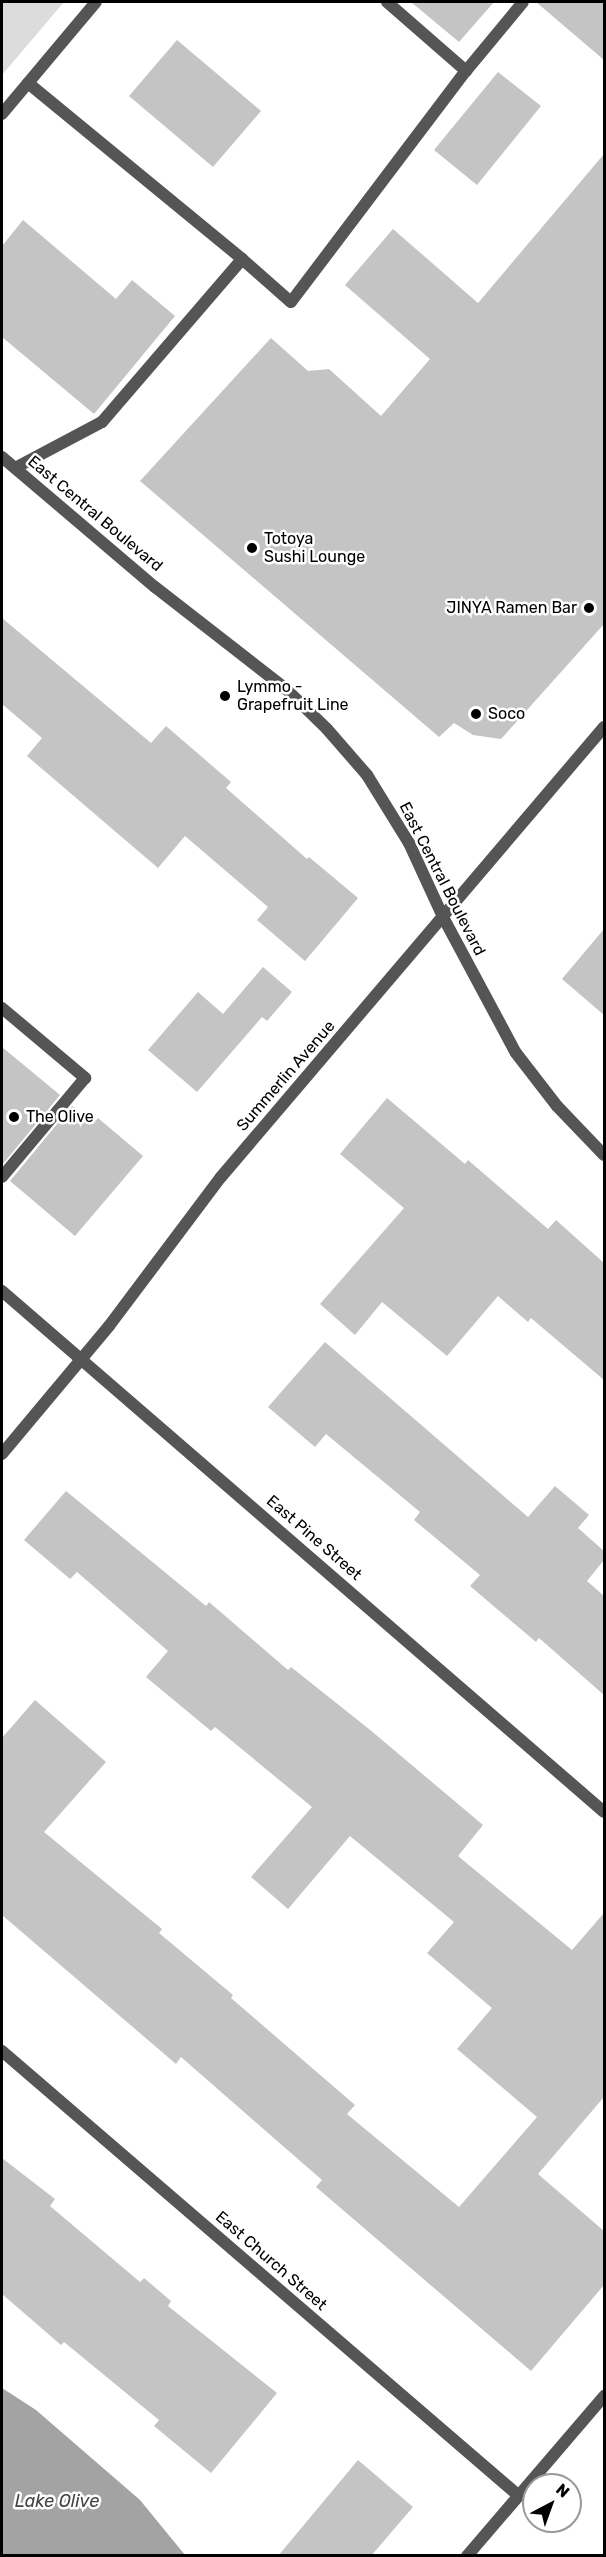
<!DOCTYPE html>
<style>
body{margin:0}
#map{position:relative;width:606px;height:2557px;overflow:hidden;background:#fff;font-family:Rubik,sans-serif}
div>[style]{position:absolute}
.green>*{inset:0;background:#dcdcdc}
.water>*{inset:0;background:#a3a3a3}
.building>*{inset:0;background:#c4c4c4}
.service>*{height:12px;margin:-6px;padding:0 6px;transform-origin:6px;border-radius:6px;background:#555}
.minor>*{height:12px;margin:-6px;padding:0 6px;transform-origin:6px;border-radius:6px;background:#555}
.tertiary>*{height:12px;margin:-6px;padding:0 6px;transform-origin:6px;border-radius:6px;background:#555}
.dots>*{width:16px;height:16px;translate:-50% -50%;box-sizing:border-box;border:3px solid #fff;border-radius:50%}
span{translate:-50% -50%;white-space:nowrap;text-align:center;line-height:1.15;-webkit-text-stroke:5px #fff;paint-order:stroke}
.street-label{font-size:16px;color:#000}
.poi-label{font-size:16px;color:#000}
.left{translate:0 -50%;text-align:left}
.right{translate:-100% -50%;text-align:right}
.water-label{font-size:18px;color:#444;font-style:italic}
.frame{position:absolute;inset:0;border:3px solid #000;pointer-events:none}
.north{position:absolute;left:522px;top:2473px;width:60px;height:60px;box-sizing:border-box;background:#fff;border:2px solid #999;border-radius:50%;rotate:41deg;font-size:16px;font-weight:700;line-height:24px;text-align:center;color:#000}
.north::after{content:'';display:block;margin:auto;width:21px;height:27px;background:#000;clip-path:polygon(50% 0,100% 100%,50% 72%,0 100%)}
</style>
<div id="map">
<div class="green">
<div style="clip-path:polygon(2px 2px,64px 2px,2px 75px)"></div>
</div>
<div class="water">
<div style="clip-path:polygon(2px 2388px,36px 2410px,140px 2500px,185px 2555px,2px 2555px)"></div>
</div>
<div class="building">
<div style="clip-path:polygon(411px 2px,494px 2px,459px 42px)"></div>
<div style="clip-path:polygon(536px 2px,604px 2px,604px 60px)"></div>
<div style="clip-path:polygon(177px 40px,261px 111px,213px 167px,129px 96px)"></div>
<div style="clip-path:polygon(498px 72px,541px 106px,477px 185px,434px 150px)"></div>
<div style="clip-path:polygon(604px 154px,604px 624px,501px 739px,473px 735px,454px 723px,439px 737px,140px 481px,271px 338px,308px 371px,329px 369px,381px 416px,430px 359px,345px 285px,393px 229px,478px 303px)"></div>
<div style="clip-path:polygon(23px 220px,116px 299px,132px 280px,175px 316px,94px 414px,2px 337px,2px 246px)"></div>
<div style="clip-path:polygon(2px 618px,151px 743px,166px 726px,231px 782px,226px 788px,307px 859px,309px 857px,358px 898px,305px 961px,257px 920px,268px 907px,185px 836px,158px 868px,27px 756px,42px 738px,2px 704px)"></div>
<div style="clip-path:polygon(604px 929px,604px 1015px,562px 979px)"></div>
<div style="clip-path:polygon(263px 967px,292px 992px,267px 1021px,262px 1017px,197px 1092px,148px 1050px,198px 992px,223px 1014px)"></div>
<div style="clip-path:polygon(2px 1047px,60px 1095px,2px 1165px)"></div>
<div style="clip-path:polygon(387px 1098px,465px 1164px,468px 1160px,548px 1229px,556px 1220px,604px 1263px,604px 1380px,531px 1318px,528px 1322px,498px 1296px,447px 1356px,382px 1302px,355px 1335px,320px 1304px,404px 1208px,340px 1154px)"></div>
<div style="clip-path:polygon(72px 1106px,93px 1124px,98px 1118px,143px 1156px,75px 1236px,10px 1181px)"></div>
<div style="clip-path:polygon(325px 1342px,528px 1517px,555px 1486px,589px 1515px,578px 1528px,604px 1551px,604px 1560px,587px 1581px,604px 1596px,604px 1695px,539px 1638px,536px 1642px,470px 1586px,480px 1575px,414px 1520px,420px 1512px,326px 1434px,315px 1447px,268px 1407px)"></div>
<div style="clip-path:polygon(66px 1491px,206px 1606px,209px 1602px,288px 1670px,291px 1667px,369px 1729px,483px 1825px,458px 1856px,572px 1950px,604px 1913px,604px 2097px,538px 2174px,604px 2231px,604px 2285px,531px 2371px,316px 2187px,322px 2180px,181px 2057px,176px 2064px,2px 1915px,2px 1738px,35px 1700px,106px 1762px,44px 1832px,162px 1929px,159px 1933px,233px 1995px,231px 1998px,355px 2105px,347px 2114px,459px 2207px,537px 2117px,457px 2049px,492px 2008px,427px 1953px,454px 1922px,350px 1836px,288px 1909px,251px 1877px,312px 1807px,215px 1727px,211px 1731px,146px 1677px,168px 1651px,77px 1572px,70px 1579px,24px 1540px)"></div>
<div style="clip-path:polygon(2px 2158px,55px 2199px,50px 2206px,140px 2282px,144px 2278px,171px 2301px,168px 2306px,277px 2393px,211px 2473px,154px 2426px,159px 2420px,64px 2342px,61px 2345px,2px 2294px)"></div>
<div style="clip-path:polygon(358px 2460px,413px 2507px,371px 2556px,278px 2556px)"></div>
</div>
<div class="service">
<div style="left:387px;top:2px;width:105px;rotate:41.1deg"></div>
<div style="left:28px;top:83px;width:277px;rotate:39.4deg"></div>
<div style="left:15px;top:468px;width:98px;rotate:-27.9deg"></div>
<div style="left:102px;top:422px;width:215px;rotate:-49.3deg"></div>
<div style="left:242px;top:259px;width:65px;rotate:41.3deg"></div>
<div style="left:291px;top:302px;width:290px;rotate:-52.9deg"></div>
<div style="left:466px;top:71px;width:89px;rotate:-50.4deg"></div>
<div style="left:2px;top:1008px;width:109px;rotate:40.1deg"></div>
<div style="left:85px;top:1078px;width:129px;rotate:130deg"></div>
</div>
<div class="minor">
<div style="left:2px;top:114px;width:146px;rotate:-50deg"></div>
<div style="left:2px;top:1291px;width:796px;rotate:40.87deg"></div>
<div style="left:2px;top:2051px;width:682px;rotate:40.72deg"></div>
<div style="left:467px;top:2556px;width:211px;rotate:-49.4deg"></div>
</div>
<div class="tertiary">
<div style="left:2px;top:457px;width:201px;rotate:40.4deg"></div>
<div style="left:155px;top:587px;width:166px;rotate:37.9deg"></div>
<div style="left:286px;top:689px;width:57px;rotate:44.3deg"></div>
<div style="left:327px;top:729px;width:61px;rotate:49deg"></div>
<div style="left:367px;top:775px;width:80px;rotate:58.3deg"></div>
<div style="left:409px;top:843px;width:81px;rotate:65.3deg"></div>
<div style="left:443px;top:917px;width:154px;rotate:61.8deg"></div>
<div style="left:516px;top:1053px;width:67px;rotate:52.3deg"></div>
<div style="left:557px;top:1106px;width:68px;rotate:46.2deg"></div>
<div style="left:2px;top:1454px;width:167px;rotate:-50.1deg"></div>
<div style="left:109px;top:1326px;width:186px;rotate:-53.1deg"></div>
<div style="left:221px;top:1177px;width:591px;rotate:-49.6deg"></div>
</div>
<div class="dots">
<div style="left:252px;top:548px;background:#000"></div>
<div style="left:589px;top:608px;background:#000"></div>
<div style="left:225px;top:696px;background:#000"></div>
<div style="left:476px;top:714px;background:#000"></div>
<div style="left:14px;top:1117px;background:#000"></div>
</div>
<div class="street-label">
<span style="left:95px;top:514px;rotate:40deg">East Central Boulevard</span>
<span style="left:442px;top:879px;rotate:63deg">East Central Boulevard</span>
<span style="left:286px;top:1076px;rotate:-49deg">Summerlin Avenue</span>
<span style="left:314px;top:1538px;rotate:41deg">East Pine Street</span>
<span style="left:271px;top:2261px;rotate:41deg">East Church Street</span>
</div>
<div class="poi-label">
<span class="left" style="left:264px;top:548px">Totoya<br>Sushi Lounge</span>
<span class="right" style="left:577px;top:608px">JINYA Ramen Bar</span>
<span class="left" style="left:237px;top:696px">Lymmo -<br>Grapefruit Line</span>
<span class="left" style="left:488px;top:714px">Soco</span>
<span class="left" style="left:26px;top:1117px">The Olive</span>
</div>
<div class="water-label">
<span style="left:57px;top:2501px">Lake Olive</span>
</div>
<div class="frame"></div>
<div class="north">N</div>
</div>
